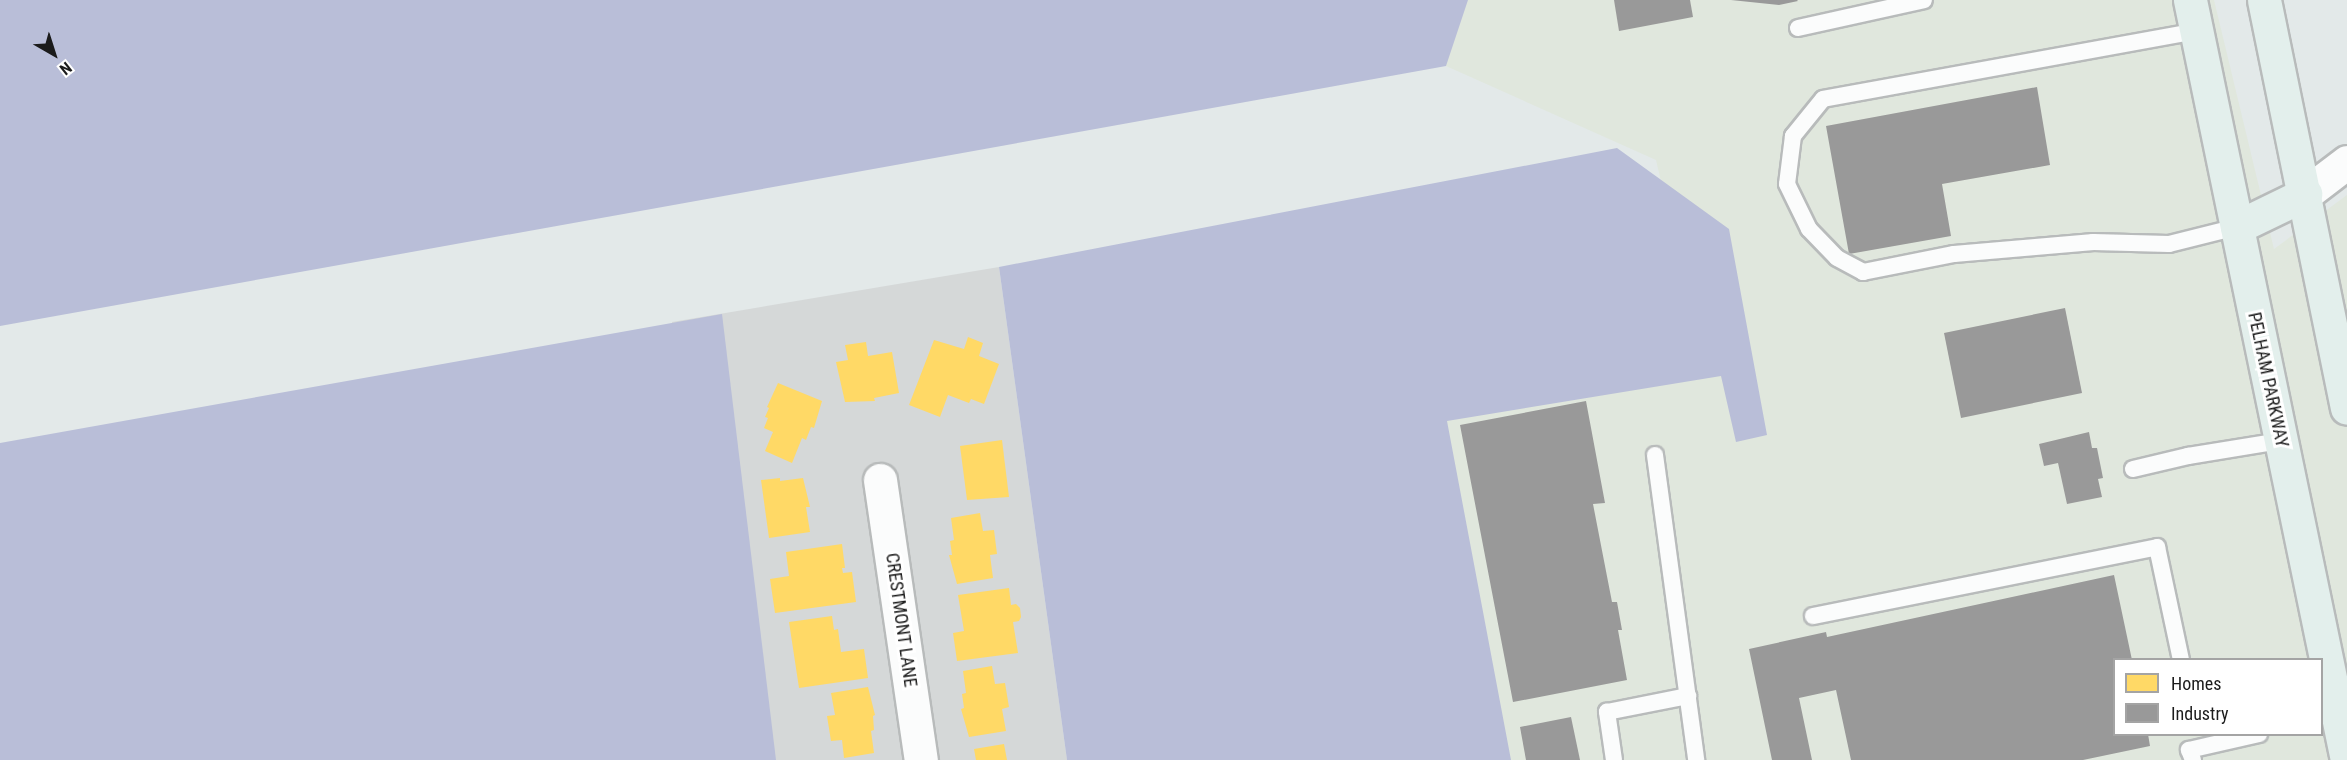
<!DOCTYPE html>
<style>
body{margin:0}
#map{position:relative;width:2347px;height:760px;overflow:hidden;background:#e3e9e9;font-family:"Roboto Condensed",sans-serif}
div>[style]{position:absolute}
.residential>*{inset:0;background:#d5d8d8}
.industrial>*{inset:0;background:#e0e7dd}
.forest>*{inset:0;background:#b9bed8}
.homes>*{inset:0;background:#ffd966}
.industry>*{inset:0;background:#999}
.roads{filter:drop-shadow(2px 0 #b8bbbb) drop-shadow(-2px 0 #b8bbbb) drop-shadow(0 2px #b8bbbb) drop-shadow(0 -2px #b8bbbb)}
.service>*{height:16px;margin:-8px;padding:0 8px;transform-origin:8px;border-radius:8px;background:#fbfcfc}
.minor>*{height:33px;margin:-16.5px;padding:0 16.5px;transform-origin:16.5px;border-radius:16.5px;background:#fbfcfc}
.primary>*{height:33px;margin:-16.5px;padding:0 16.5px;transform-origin:16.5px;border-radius:16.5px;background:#e3efec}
span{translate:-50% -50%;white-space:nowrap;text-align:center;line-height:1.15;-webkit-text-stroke:6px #fff;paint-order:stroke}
.street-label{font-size:18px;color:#1b1b1b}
.legend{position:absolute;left:2113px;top:658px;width:210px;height:78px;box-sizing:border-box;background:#fff;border:2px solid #a4a4a4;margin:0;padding:8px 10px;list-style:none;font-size:18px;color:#1b1b1b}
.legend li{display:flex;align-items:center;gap:12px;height:30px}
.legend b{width:30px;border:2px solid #a4a4a4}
.north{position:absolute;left:24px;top:24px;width:60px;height:60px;-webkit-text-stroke:4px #fff;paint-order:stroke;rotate:141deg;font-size:16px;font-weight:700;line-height:24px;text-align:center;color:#1b1b1b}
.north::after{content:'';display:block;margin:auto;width:21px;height:27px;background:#1b1b1b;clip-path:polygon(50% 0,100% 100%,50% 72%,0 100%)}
</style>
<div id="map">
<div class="residential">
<div style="clip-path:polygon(999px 267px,1067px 760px,735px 760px,672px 322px)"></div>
</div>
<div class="industrial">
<div style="clip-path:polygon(evenodd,1446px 0,2214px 0,2274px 249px,2347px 195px,2347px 760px,1474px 760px,1409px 407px,1699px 344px,1656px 160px,1446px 66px,1446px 0,2114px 660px,2322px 660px,2322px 734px,2114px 734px,2114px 660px)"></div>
</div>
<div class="forest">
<div style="clip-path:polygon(0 0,1468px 0,1446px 66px,0 326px)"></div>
<div style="clip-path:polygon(1617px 148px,1729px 229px,1767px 435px,1736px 442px,1721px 376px,1447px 421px,1511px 760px,1067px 760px,999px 267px)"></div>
<div style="clip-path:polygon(722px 314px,776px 760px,0 760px,0 443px)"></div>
</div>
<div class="homes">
<div style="clip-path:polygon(968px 337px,983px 343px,979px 356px,999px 364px,984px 404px,971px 399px,969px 403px,948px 395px,940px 417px,909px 405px,934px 340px,964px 349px)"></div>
<div style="clip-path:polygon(866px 342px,868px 356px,892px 352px,899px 393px,874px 398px,875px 401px,845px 402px,836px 362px,848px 360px,845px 345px)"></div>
<div style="clip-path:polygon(778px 383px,822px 401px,814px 428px,811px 427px,806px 440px,802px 438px,792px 463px,765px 451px,773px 432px,764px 428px,768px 418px,765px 417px,769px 408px,767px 407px)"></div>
<div style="clip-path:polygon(1002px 440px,1009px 497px,967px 500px,960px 446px)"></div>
<div style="clip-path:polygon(780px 478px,780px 481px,803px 478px,810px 507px,806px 507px,810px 532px,769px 538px,761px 480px)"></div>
<div style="clip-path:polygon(980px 513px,983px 531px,994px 530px,997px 554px,990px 555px,993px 578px,957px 584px,949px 555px,952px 555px,950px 541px,954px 540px,951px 518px)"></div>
<div style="clip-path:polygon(842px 544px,845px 568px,842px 568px,843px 573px,852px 572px,856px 602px,775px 613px,770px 579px,789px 576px,786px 552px)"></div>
<div style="clip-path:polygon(1009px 588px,1011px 605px,1016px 604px,1020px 608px,1021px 617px,1019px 621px,1013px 622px,1018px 653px,957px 661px,953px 633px,964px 631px,958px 595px)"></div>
<div style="clip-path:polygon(832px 616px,834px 630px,838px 629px,841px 652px,864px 649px,868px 678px,799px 688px,789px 622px)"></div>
<div style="clip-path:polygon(992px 666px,995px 684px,1005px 683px,1009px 707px,1002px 709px,1006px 731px,969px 737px,961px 709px,964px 708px,962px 694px,966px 693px,963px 671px)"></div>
<div style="clip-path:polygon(868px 687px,875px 715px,873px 716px,874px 730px,871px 731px,874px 753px,844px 758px,842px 740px,831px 741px,827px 716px,835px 715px,831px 693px)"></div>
<div style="clip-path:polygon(1004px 744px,1007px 760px,976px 760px,974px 749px)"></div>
</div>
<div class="industry">
<div style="clip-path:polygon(1614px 0,1690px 0,1693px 17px,1619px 31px)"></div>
<div style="clip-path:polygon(1731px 0,1797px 0,1798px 1px,1779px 5px)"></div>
<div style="clip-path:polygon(2037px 87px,2050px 165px,1942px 184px,1951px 236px,1849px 254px,1826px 126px)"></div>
<div style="clip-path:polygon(2065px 308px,2082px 393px,1961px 418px,1944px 333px)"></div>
<div style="clip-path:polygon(1586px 401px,1605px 503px,1593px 504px,1612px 602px,1617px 602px,1622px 630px,1618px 630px,1627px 680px,1513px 702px,1460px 425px)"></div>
<div style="clip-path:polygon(2089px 432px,2092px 448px,2097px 448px,2103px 478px,2098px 479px,2102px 497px,2067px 504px,2058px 463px,2044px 466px,2039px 444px)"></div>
<div style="clip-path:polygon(2114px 575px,2132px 660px,2114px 660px,2114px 734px,2148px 734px,2150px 746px,2083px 760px,1851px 760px,1836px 690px,1799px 698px,1812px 760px,1772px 760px,1749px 649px,1826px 632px,1827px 637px)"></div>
<div style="clip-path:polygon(1571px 717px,1580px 760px,1526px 760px,1520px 727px)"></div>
</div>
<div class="roads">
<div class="service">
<div style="left:1798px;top:28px;width:129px;rotate:-12.5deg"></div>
<div style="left:2197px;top:31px;width:380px;rotate:169.7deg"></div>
<div style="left:1823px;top:99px;width:48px;rotate:129deg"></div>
<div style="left:1793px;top:136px;width:48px;rotate:97.1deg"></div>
<div style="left:1787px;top:184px;width:50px;rotate:63.9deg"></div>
<div style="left:1809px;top:229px;width:40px;rotate:46deg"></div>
<div style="left:1837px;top:258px;width:30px;rotate:28deg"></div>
<div style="left:1863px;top:272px;width:93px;rotate:-11.2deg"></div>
<div style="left:1954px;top:254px;width:140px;rotate:-4.9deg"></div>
<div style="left:2093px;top:242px;width:76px;rotate:1.5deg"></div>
<div style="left:2169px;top:244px;width:70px;rotate:-14deg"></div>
<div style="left:1655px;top:455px;width:308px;rotate:82.3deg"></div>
<div style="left:2133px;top:469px;width:57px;rotate:-13.3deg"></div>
<div style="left:2188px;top:456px;width:94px;rotate:-9.2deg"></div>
<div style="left:1813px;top:616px;width:351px;rotate:-11.3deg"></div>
<div style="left:2157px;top:547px;width:116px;rotate:78deg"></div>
<div style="left:1614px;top:760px;width:49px;rotate:-98.3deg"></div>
<div style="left:1607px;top:712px;width:83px;rotate:-11.2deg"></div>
<div style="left:2193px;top:760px;width:11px;rotate:-112deg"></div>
<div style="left:2189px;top:750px;width:72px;rotate:-12.9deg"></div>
</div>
<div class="minor">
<div style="left:2305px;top:194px;width:53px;rotate:-37.3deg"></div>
<div style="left:880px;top:480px;width:283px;rotate:81.7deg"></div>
</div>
<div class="primary">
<div style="left:2190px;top:0;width:776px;rotate:78.33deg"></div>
<div style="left:2264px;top:0;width:416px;rotate:78.5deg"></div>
<div style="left:2237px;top:227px;width:76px;rotate:-25.9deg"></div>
</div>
</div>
<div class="street-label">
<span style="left:2268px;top:380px;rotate:78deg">PELHAM PARKWAY</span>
<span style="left:901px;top:620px;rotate:82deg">CRESTMONT LANE</span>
</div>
<ul class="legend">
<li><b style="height:16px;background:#ffd966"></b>Homes</li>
<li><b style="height:16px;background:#999"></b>Industry</li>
</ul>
<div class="north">N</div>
</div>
